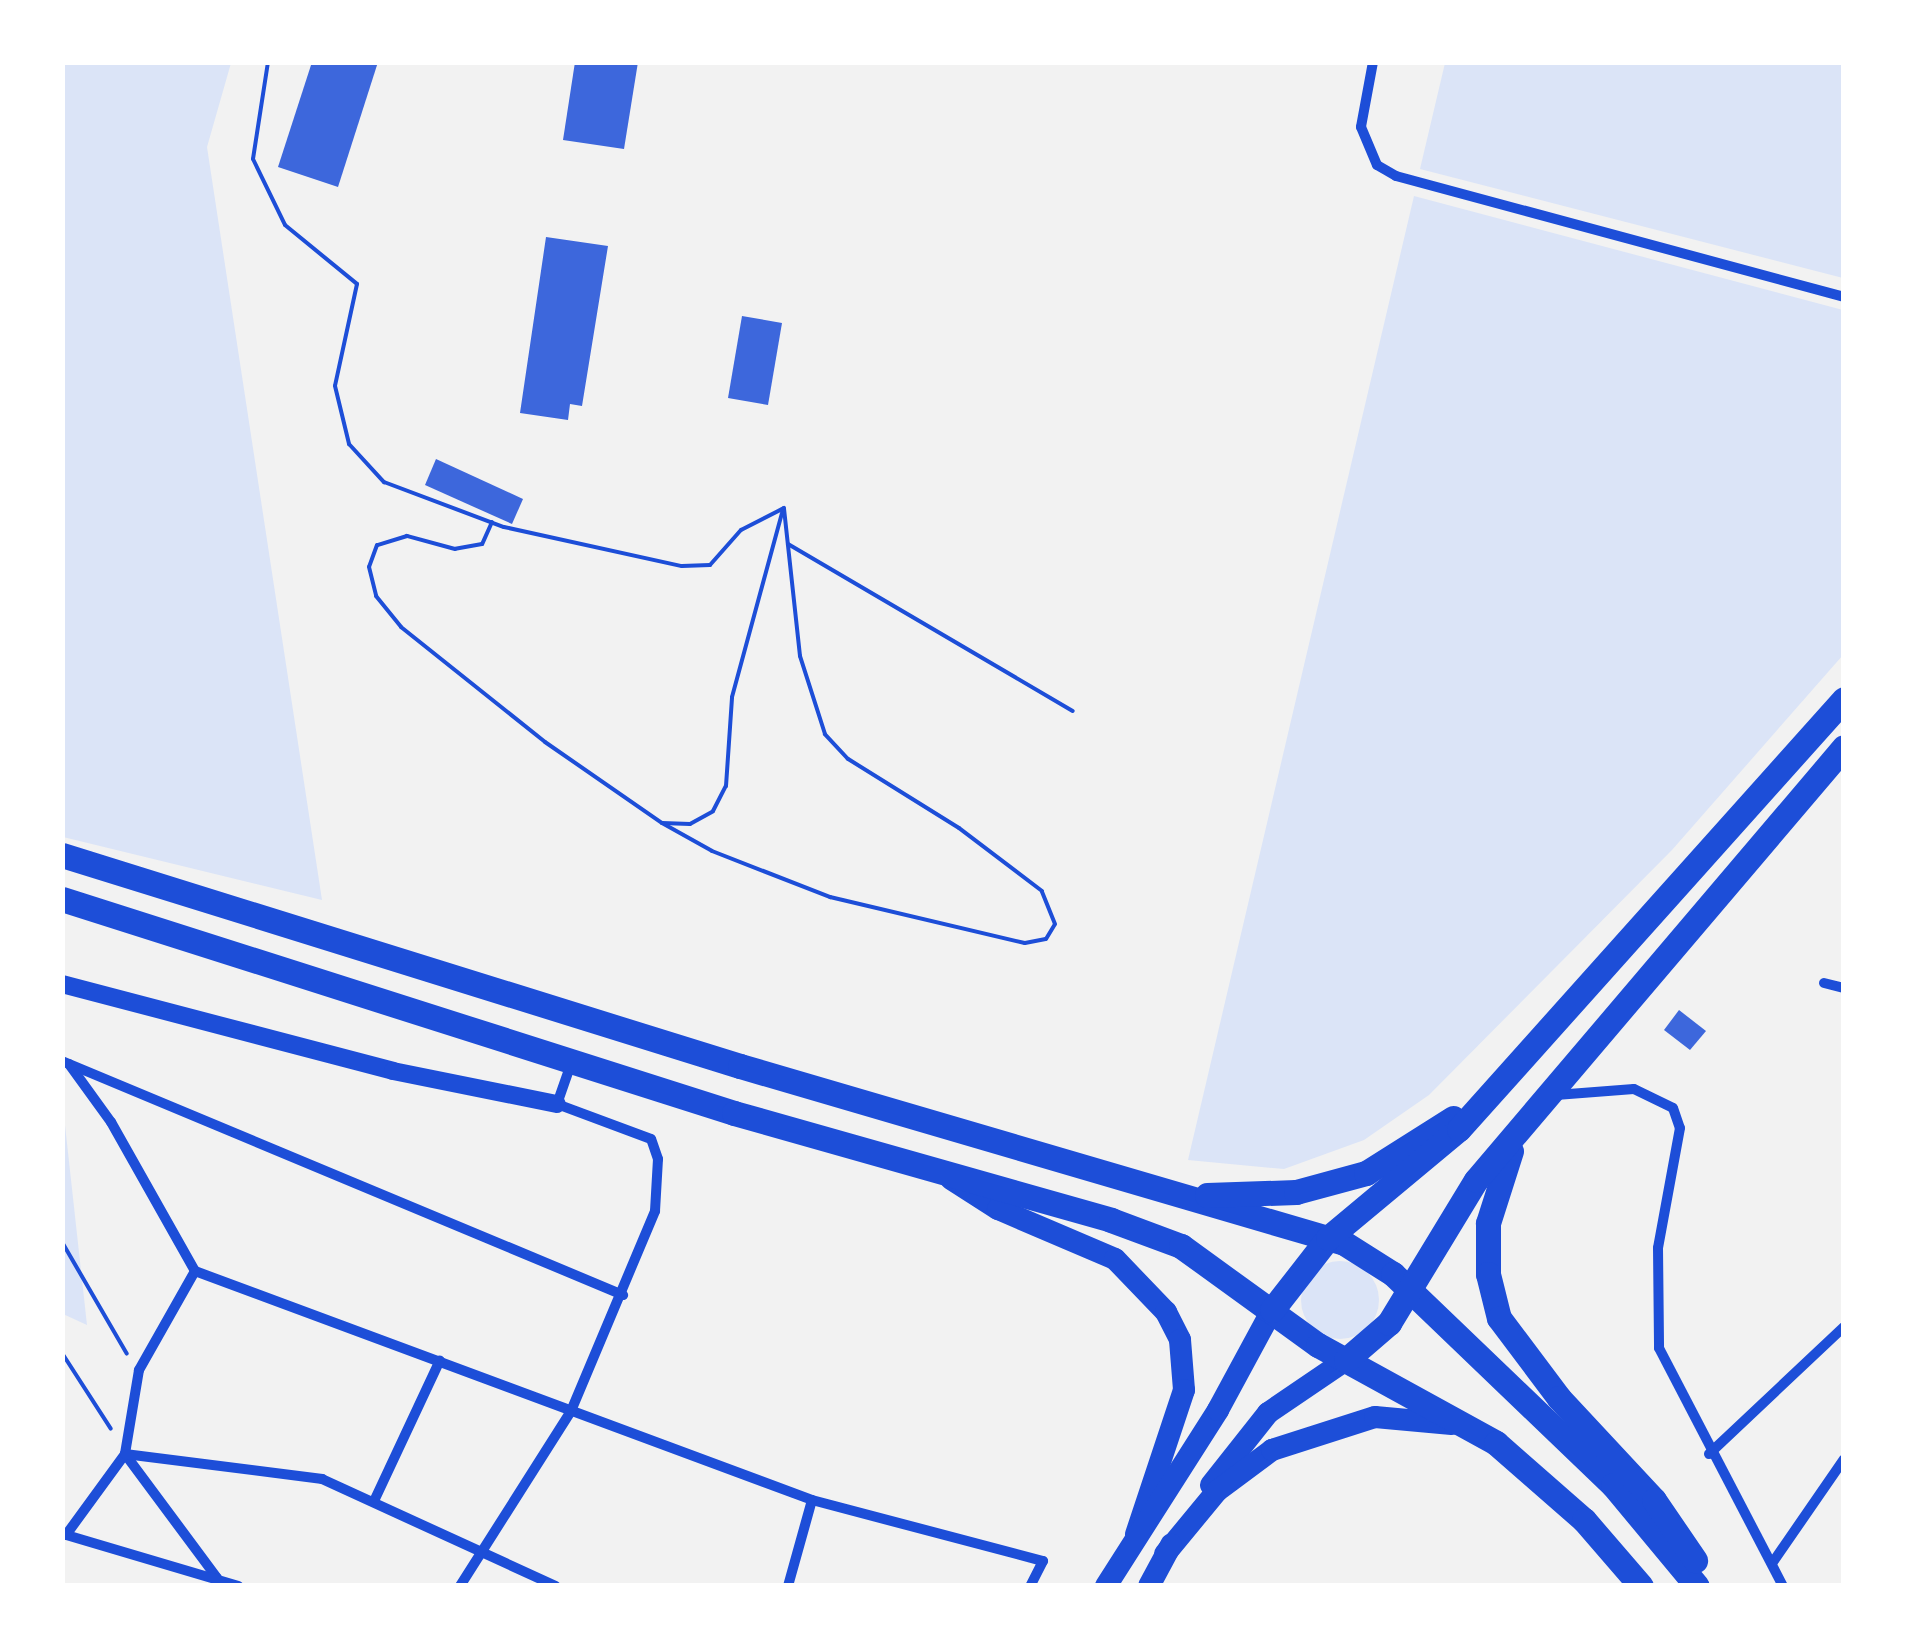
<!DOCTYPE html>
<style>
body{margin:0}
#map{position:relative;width:1906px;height:1648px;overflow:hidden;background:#f2f2f2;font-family:Roboto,sans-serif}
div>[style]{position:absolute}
.green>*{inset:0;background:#dbe4f7}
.round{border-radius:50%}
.building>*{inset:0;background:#3d67dc}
.path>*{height:4px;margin:-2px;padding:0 2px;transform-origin:2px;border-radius:2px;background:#1d4ed8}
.minor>*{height:10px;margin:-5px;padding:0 5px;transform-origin:5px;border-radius:5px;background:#1d4ed8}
.tertiary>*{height:18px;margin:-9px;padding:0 9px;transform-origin:9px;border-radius:9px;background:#1d4ed8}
.primary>*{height:22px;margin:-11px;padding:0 11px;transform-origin:11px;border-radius:11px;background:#1d4ed8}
.trunk>*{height:25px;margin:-12.5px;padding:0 12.5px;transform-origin:12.5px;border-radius:12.5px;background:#1d4ed8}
span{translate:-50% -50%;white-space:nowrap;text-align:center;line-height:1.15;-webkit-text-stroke:10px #fff;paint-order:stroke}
.frame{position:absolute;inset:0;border:65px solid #fff;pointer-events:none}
</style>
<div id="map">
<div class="green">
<div style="clip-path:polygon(63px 62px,231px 63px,207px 147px,322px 900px,63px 837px)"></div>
<div style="clip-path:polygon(1445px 63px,1843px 63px,1843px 278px,1420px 169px)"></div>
<div style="clip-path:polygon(1414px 196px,1843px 310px,1843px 655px,1672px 850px,1429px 1095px,1364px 1140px,1284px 1169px,1188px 1160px)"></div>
<div style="clip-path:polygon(63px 1107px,87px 1325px,63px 1314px)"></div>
<div class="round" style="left:1301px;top:1261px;width:78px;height:78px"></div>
</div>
<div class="building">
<div style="clip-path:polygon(312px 62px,378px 62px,338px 187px,278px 167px)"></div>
<div style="clip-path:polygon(575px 62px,638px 62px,624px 149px,563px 140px)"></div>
<div style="clip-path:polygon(546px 237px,608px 246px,582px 406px,570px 404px,568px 420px,520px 413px)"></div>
<div style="clip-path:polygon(742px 316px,782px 323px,768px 405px,728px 398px)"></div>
<div style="clip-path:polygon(436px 459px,523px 499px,512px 524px,425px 485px)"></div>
<div style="clip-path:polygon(1679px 1010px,1706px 1031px,1690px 1050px,1664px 1030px)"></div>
</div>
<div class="path">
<div style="left:268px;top:62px;width:98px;rotate:98.8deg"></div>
<div style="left:253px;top:159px;width:73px;rotate:64.1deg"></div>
<div style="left:285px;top:225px;width:93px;rotate:39.3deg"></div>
<div style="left:357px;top:284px;width:104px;rotate:102.2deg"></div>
<div style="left:335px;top:386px;width:60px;rotate:76.4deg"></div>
<div style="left:349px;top:444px;width:52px;rotate:47.4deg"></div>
<div style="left:384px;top:482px;width:128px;rotate:20.6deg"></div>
<div style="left:504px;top:527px;width:182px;rotate:12.4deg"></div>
<div style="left:682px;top:566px;width:28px;rotate:-2deg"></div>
<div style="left:710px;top:565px;width:47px;rotate:-48.5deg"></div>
<div style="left:741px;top:530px;width:48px;rotate:-27.1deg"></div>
<div style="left:492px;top:522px;width:24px;rotate:114deg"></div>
<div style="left:482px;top:544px;width:27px;rotate:170deg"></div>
<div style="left:455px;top:549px;width:50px;rotate:-164.8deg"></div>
<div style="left:407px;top:536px;width:31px;rotate:163deg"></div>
<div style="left:377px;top:545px;width:23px;rotate:110deg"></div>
<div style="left:369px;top:567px;width:30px;rotate:76deg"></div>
<div style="left:376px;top:596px;width:40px;rotate:51deg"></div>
<div style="left:401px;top:627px;width:184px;rotate:38.6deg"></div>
<div style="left:545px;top:742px;width:142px;rotate:34.7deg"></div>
<div style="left:662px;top:823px;width:28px;rotate:2deg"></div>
<div style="left:690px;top:824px;width:26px;rotate:-29deg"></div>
<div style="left:713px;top:811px;width:28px;rotate:-63deg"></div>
<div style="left:726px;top:786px;width:89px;rotate:-86.1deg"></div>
<div style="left:732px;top:697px;width:191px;rotate:-74.8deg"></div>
<div style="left:788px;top:544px;width:330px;rotate:30.4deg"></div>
<div style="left:662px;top:823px;width:57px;rotate:29.2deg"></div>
<div style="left:712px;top:851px;width:127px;rotate:21.3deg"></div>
<div style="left:830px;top:897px;width:200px;rotate:13.3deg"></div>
<div style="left:1025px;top:943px;width:21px;rotate:-11deg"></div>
<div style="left:1046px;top:939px;width:17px;rotate:-59deg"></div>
<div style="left:1055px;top:924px;width:35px;rotate:-112deg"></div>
<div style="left:1042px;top:891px;width:104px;rotate:-142.8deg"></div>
<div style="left:959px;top:828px;width:131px;rotate:-148.1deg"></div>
<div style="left:848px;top:759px;width:34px;rotate:-133deg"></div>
<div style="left:825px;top:734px;width:82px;rotate:-107.8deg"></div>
<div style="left:800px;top:656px;width:149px;rotate:-96.2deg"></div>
<div style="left:62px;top:1242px;width:129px;rotate:59.9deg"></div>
<div style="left:62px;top:1353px;width:90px;rotate:57.2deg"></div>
</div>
<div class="minor">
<div style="left:1373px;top:62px;width:66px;rotate:100.5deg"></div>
<div style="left:1361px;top:127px;width:41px;rotate:67.2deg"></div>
<div style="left:1377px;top:165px;width:22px;rotate:30deg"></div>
<div style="left:1396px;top:176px;width:464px;rotate:15.1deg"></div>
<div style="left:1824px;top:983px;width:21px;rotate:14deg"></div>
<div style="left:62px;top:1061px;width:608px;rotate:22.64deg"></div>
<div style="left:69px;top:1064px;width:72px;rotate:54.1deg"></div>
<div style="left:111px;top:1122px;width:171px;rotate:60.6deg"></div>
<div style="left:195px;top:1271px;width:114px;rotate:119.5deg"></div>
<div style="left:139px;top:1370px;width:85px;rotate:99.5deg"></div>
<div style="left:125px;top:1454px;width:154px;rotate:53.4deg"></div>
<div style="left:217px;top:1578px;width:8px;rotate:97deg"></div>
<div style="left:1556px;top:1095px;width:78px;rotate:-4.4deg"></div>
<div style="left:1634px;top:1089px;width:43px;rotate:26deg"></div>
<div style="left:1673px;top:1108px;width:21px;rotate:71deg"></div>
<div style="left:1680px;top:1128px;width:122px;rotate:100.4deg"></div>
<div style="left:1658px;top:1248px;width:100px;rotate:89.4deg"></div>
<div style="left:1659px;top:1348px;width:268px;rotate:62.5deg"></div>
<div style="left:195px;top:1271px;width:658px;rotate:20.36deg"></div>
<div style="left:812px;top:1500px;width:239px;rotate:14.8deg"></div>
<div style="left:1043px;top:1561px;width:28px;rotate:117deg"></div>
<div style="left:1709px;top:1454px;width:185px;rotate:-43.3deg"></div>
<div style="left:375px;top:1499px;width:153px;rotate:-64.9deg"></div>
<div style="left:63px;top:1534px;width:183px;rotate:16.5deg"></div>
<div style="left:66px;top:1535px;width:100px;rotate:-53.9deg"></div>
<div style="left:125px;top:1454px;width:199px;rotate:7.2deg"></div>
<div style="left:322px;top:1479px;width:257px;rotate:24.6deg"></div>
<div style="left:1773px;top:1562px;width:125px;rotate:-55.4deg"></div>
<div style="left:460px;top:1586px;width:207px;rotate:-57.6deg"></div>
<div style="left:571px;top:1411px;width:217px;rotate:-67.2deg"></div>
<div style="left:655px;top:1211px;width:52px;rotate:-86.7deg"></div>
<div style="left:658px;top:1159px;width:21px;rotate:-109deg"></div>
<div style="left:651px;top:1139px;width:100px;rotate:-159.6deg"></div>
<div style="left:557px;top:1104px;width:46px;rotate:-70.8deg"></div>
<div style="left:788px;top:1586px;width:89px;rotate:-74.4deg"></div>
</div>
<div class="tertiary">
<div style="left:62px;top:984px;width:342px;rotate:14.7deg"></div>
<div style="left:393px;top:1071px;width:167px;rotate:11.4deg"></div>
</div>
<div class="primary">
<div style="left:951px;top:1179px;width:56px;rotate:32.6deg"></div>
<div style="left:998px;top:1209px;width:127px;rotate:23.1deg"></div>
<div style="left:1115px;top:1259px;width:74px;rotate:46.1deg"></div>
<div style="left:1166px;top:1312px;width:31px;rotate:63deg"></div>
<div style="left:1180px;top:1340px;width:50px;rotate:85.4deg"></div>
<div style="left:1184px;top:1390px;width:152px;rotate:108.4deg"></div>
<div style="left:1211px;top:1485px;width:92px;rotate:-51.6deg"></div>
<div style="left:1268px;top:1413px;width:94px;rotate:-34.2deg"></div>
<div style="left:1165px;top:1554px;width:82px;rotate:-50.5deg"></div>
<div style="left:1217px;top:1491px;width:69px;rotate:-36.7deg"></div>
<div style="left:1272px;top:1450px;width:108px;rotate:-17.8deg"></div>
<div style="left:1375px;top:1417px;width:77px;rotate:5.2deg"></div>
<div style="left:1106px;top:1586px;width:209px;rotate:-57.5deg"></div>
<div style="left:1218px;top:1410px;width:114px;rotate:-61.6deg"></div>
<div style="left:1149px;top:1586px;width:47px;rotate:-61.8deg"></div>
</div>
<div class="trunk">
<div style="left:62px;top:855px;width:710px;rotate:17.29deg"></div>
<div style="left:740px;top:1066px;width:629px;rotate:16.33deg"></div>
<div style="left:1344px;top:1243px;width:58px;rotate:32.3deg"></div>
<div style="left:1393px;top:1274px;width:305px;rotate:43.8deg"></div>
<div style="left:1613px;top:1485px;width:131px;rotate:50.3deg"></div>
<div style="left:62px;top:899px;width:705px;rotate:17.66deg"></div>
<div style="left:734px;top:1113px;width:392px;rotate:15.8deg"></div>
<div style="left:1111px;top:1220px;width:75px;rotate:20.4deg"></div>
<div style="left:1181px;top:1246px;width:169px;rotate:35.9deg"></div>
<div style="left:1318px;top:1345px;width:203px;rotate:28.8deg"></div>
<div style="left:1496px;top:1443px;width:117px;rotate:41.2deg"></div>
<div style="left:1584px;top:1520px;width:87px;rotate:49.2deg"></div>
<div style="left:1511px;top:1151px;width:76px;rotate:107.7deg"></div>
<div style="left:1488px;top:1223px;width:51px;rotate:90deg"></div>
<div style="left:1488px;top:1274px;width:45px;rotate:76deg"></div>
<div style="left:1499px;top:1318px;width:100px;rotate:53.1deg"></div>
<div style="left:1559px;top:1398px;width:139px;rotate:47deg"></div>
<div style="left:1654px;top:1500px;width:73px;rotate:55.7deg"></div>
<div style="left:1207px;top:1195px;width:89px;rotate:-1.9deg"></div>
<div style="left:1296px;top:1192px;width:73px;rotate:-15.2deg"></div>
<div style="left:1366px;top:1173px;width:103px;rotate:-32.3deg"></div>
<div style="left:1272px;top:1310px;width:91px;rotate:-52.1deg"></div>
<div style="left:1328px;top:1238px;width:170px;rotate:-39.8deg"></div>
<div style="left:1459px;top:1129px;width:577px;rotate:-48.16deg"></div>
<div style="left:1346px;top:1360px;width:57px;rotate:-40.7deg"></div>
<div style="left:1389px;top:1323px;width:167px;rotate:-58.7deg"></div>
<div style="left:1476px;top:1180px;width:568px;rotate:-49.64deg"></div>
</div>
<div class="frame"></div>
</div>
